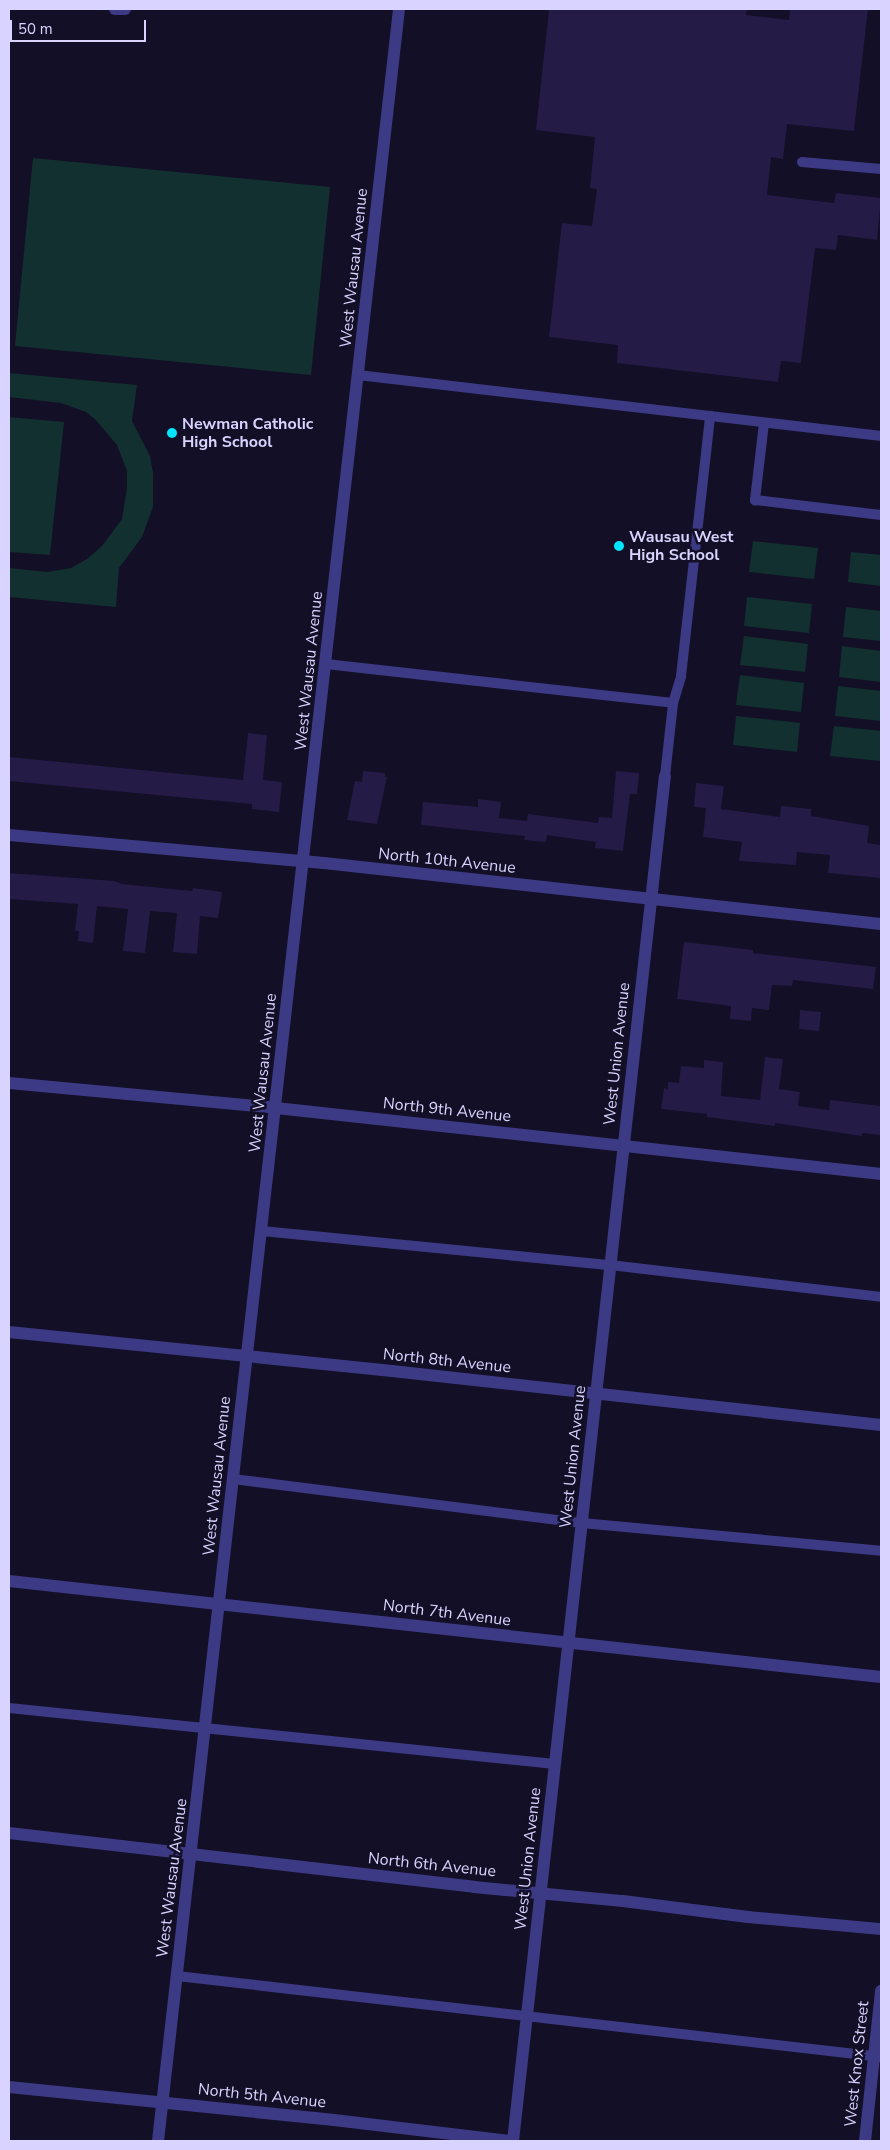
<!DOCTYPE html>
<style>
body{margin:0}
#map{position:relative;width:890px;height:2150px;overflow:hidden;background:#130f26;font-family:"Nunito Sans",sans-serif}
div>[style]{position:absolute}
.green>*{inset:0;background:#12302f}
.building>*{inset:0;background:#241b47}
.service>*{height:10px;margin:-5px;padding:0 5px;transform-origin:5px;border-radius:5px;background:#3d3a85}
.minor>*{height:12px;margin:-6px;padding:0 6px;transform-origin:6px;border-radius:6px;background:#3d3a85}
.dots>*{width:14px;height:14px;translate:-50% -50%;box-sizing:border-box;border:2px solid #130f26;border-radius:50%}
span{translate:-50% -50%;white-space:nowrap;text-align:center;line-height:1.15;-webkit-text-stroke:5px #130f26;paint-order:stroke}
.street-label{font-size:16px;color:#d9d4ff}
.poi-label{font-size:16px;color:#d9d4ff;font-weight:700}
.left{translate:0 -50%;text-align:left}
.frame{position:absolute;inset:0;border:10px solid #d9d4ff;pointer-events:none}
.scale{position:absolute;left:10px;top:20px;width:136px;height:22px;box-sizing:border-box;border:2px solid #d9d4ff;border-top:0;padding-left:6px;font-size:15px;line-height:18px;white-space:nowrap;color:#d9d4ff;-webkit-text-stroke:4px #130f26;paint-order:stroke}
</style>
<div id="map">
<div class="green">
<div style="clip-path:polygon(33px 158px,330px 187px,311px 375px,15px 346px)"></div>
<div style="clip-path:polygon(9px 373px,137px 385px,132px 421px,150px 456px,153px 473px,153px 507px,142px 537px,119px 568px,116px 607px,9px 597px,9px 568px,47px 572px,71px 568px,87px 559px,102px 546px,122px 519px,127px 488px,127px 471px,117px 445px,95px 419px,86px 412px,61px 403px,9px 397px)"></div>
<div style="clip-path:polygon(9px 417px,64px 422px,50px 555px,9px 552px)"></div>
<div style="clip-path:polygon(753px 541px,818px 548px,814px 579px,749px 572px)"></div>
<div style="clip-path:polygon(851px 552px,881px 555px,881px 586px,848px 582px)"></div>
<div style="clip-path:polygon(747px 597px,812px 604px,809px 633px,744px 626px)"></div>
<div style="clip-path:polygon(846px 607px,881px 611px,881px 641px,843px 637px)"></div>
<div style="clip-path:polygon(744px 636px,808px 644px,805px 672px,740px 665px)"></div>
<div style="clip-path:polygon(842px 646px,881px 651px,881px 682px,839px 677px)"></div>
<div style="clip-path:polygon(740px 675px,804px 683px,801px 712px,736px 705px)"></div>
<div style="clip-path:polygon(838px 686px,881px 691px,881px 721px,835px 716px)"></div>
<div style="clip-path:polygon(736px 716px,800px 723px,797px 752px,733px 745px)"></div>
<div style="clip-path:polygon(834px 726px,881px 731px,881px 761px,830px 756px)"></div>
</div>
<div class="building">
<div style="clip-path:polygon(549px 9px,747px 9px,746px 15px,789px 20px,790px 9px,868px 9px,854px 131px,787px 124px,783px 159px,771px 157px,767px 195px,834px 203px,836px 193px,881px 198px,877px 240px,838px 235px,836px 250px,815px 248px,801px 363px,781px 361px,778px 382px,617px 363px,618px 345px,549px 337px,562px 223px,592px 226px,597px 189px,590px 188px,595px 137px,536px 130px)"></div>
<div style="clip-path:polygon(248px 733px,267px 735px,263px 780px,282px 782px,279px 812px,252px 809px,252px 804px,9px 781px,9px 757px,243px 780px)"></div>
<div style="clip-path:polygon(363px 771px,385px 773px,385px 777px,387px 777px,377px 824px,347px 820px,355px 781px,362px 782px)"></div>
<div style="clip-path:polygon(616px 771px,639px 773px,637px 794px,630px 794px,623px 851px,595px 848px,596px 842px,547px 835px,546px 842px,524px 840px,525px 836px,421px 825px,423px 802px,478px 807px,478px 799px,501px 802px,499px 818px,527px 821px,528px 814px,598px 823px,599px 817px,612px 818px)"></div>
<div style="clip-path:polygon(696px 783px,724px 786px,721px 809px,780px 817px,781px 806px,811px 809px,811px 816px,869px 826px,867px 843px,881px 845px,881px 878px,828px 873px,830px 855px,797px 852px,796px 865px,739px 861px,742px 842px,703px 837px,706px 808px,694px 807px)"></div>
<div style="clip-path:polygon(9px 873px,114px 881px,122px 884px,192px 891px,193px 888px,222px 892px,218px 918px,200px 916px,197px 954px,173px 952px,177px 913px,150px 911px,145px 953px,123px 951px,128px 909px,97px 906px,93px 943px,78px 941px,79px 931px,75px 931px,78px 904px,9px 899px)"></div>
<div style="clip-path:polygon(684px 942px,753px 950px,753px 953px,876px 967px,873px 989px,793px 980px,792px 986px,772px 985px,769px 1010px,752px 1008px,751px 1021px,730px 1019px,731px 1006px,677px 999px)"></div>
<div style="clip-path:polygon(800px 1010px,821px 1012px,819px 1031px,799px 1029px)"></div>
<div style="clip-path:polygon(765px 1057px,783px 1059px,779px 1089px,800px 1092px,798px 1106px,829px 1110px,830px 1100px,881px 1106px,881px 1135px,862px 1133px,862px 1136px,775px 1123px,775px 1126px,707px 1117px,707px 1114px,661px 1109px,664px 1088px,668px 1089px,668px 1082px,679px 1083px,681px 1066px,704px 1068px,704px 1060px,723px 1062px,721px 1096px,760px 1100px)"></div>
</div>
<div class="service">
<div style="left:802px;top:162px;width:79px;rotate:5.1deg"></div>
<div style="left:358px;top:375px;width:527px;rotate:6.65deg"></div>
<div style="left:764px;top:423px;width:78px;rotate:96.7deg"></div>
<div style="left:755px;top:500px;width:127px;rotate:6.8deg"></div>
<div style="left:326px;top:664px;width:349px;rotate:6.4deg"></div>
<div style="left:665px;top:776px;width:73px;rotate:-83.7deg"></div>
<div style="left:673px;top:703px;width:28px;rotate:-73deg"></div>
<div style="left:681px;top:676px;width:262px;rotate:-83.6deg"></div>
<div style="left:262px;top:1231px;width:350px;rotate:5.6deg"></div>
<div style="left:610px;top:1265px;width:273px;rotate:6.7deg"></div>
<div style="left:233px;top:1479px;width:352px;rotate:7.2deg"></div>
<div style="left:582px;top:1523px;width:300px;rotate:5.3deg"></div>
<div style="left:9px;top:1708px;width:549px;rotate:5.86deg"></div>
<div style="left:177px;top:1976px;width:709px;rotate:6.56deg"></div>
</div>
<div class="minor">
<div style="left:115px;top:9px;width:10px"></div>
<div style="left:9px;top:835px;width:316px;rotate:5.1deg"></div>
<div style="left:324px;top:863px;width:560px;rotate:6.25deg"></div>
<div style="left:9px;top:1083px;width:268px;rotate:5.3deg"></div>
<div style="left:276px;top:1108px;width:609px;rotate:6.23deg"></div>
<div style="left:9px;top:1332px;width:385px;rotate:5.8deg"></div>
<div style="left:392px;top:1371px;width:492px;rotate:6.3deg"></div>
<div style="left:9px;top:1581px;width:877px;rotate:6.28deg"></div>
<div style="left:9px;top:1833px;width:468px;rotate:6.6deg"></div>
<div style="left:474px;top:1887px;width:150px;rotate:5.4deg"></div>
<div style="left:623px;top:1901px;width:126px;rotate:7.3deg"></div>
<div style="left:748px;top:1917px;width:134px;rotate:5.2deg"></div>
<div style="left:9px;top:2087px;width:327px;rotate:5.8deg"></div>
<div style="left:334px;top:2120px;width:178px;rotate:6.8deg"></div>
<div style="left:158px;top:2141px;width:2146px;rotate:-83.55deg"></div>
<div style="left:513px;top:2141px;width:1373px;rotate:-83.65deg"></div>
<div style="left:865px;top:2141px;width:151px;rotate:-83.9deg"></div>
</div>
<div class="dots">
<div style="left:172px;top:433px;background:#00e5ff"></div>
<div style="left:619px;top:546px;background:#00e5ff"></div>
</div>
<div class="street-label">
<span style="left:354px;top:268px;rotate:-84deg">West Wausau Avenue</span>
<span style="left:309px;top:671px;rotate:-84deg">West Wausau Avenue</span>
<span style="left:447px;top:861px;rotate:6deg">North 10th Avenue</span>
<span style="left:617px;top:1054px;rotate:-84deg">West Union Avenue</span>
<span style="left:263px;top:1073px;rotate:-84deg">West Wausau Avenue</span>
<span style="left:447px;top:1110px;rotate:6deg">North 9th Avenue</span>
<span style="left:447px;top:1361px;rotate:6deg">North 8th Avenue</span>
<span style="left:573px;top:1457px;rotate:-84deg">West Union Avenue</span>
<span style="left:217px;top:1476px;rotate:-84deg">West Wausau Avenue</span>
<span style="left:447px;top:1613px;rotate:7deg">North 7th Avenue</span>
<span style="left:528px;top:1859px;rotate:-84deg">West Union Avenue</span>
<span style="left:432px;top:1865px;rotate:6deg">North 6th Avenue</span>
<span style="left:172px;top:1878px;rotate:-83deg">West Wausau Avenue</span>
<span style="left:857px;top:2064px;rotate:-84deg">West Knox Street</span>
<span style="left:262px;top:2096px;rotate:6deg">North 5th Avenue</span>
</div>
<div class="poi-label">
<span class="left" style="left:182px;top:433px">Newman Catholic<br>High School</span>
<span class="left" style="left:629px;top:546px">Wausau West<br>High School</span>
</div>
<div class="frame"></div>
<div class="scale">50 m</div>
</div>
